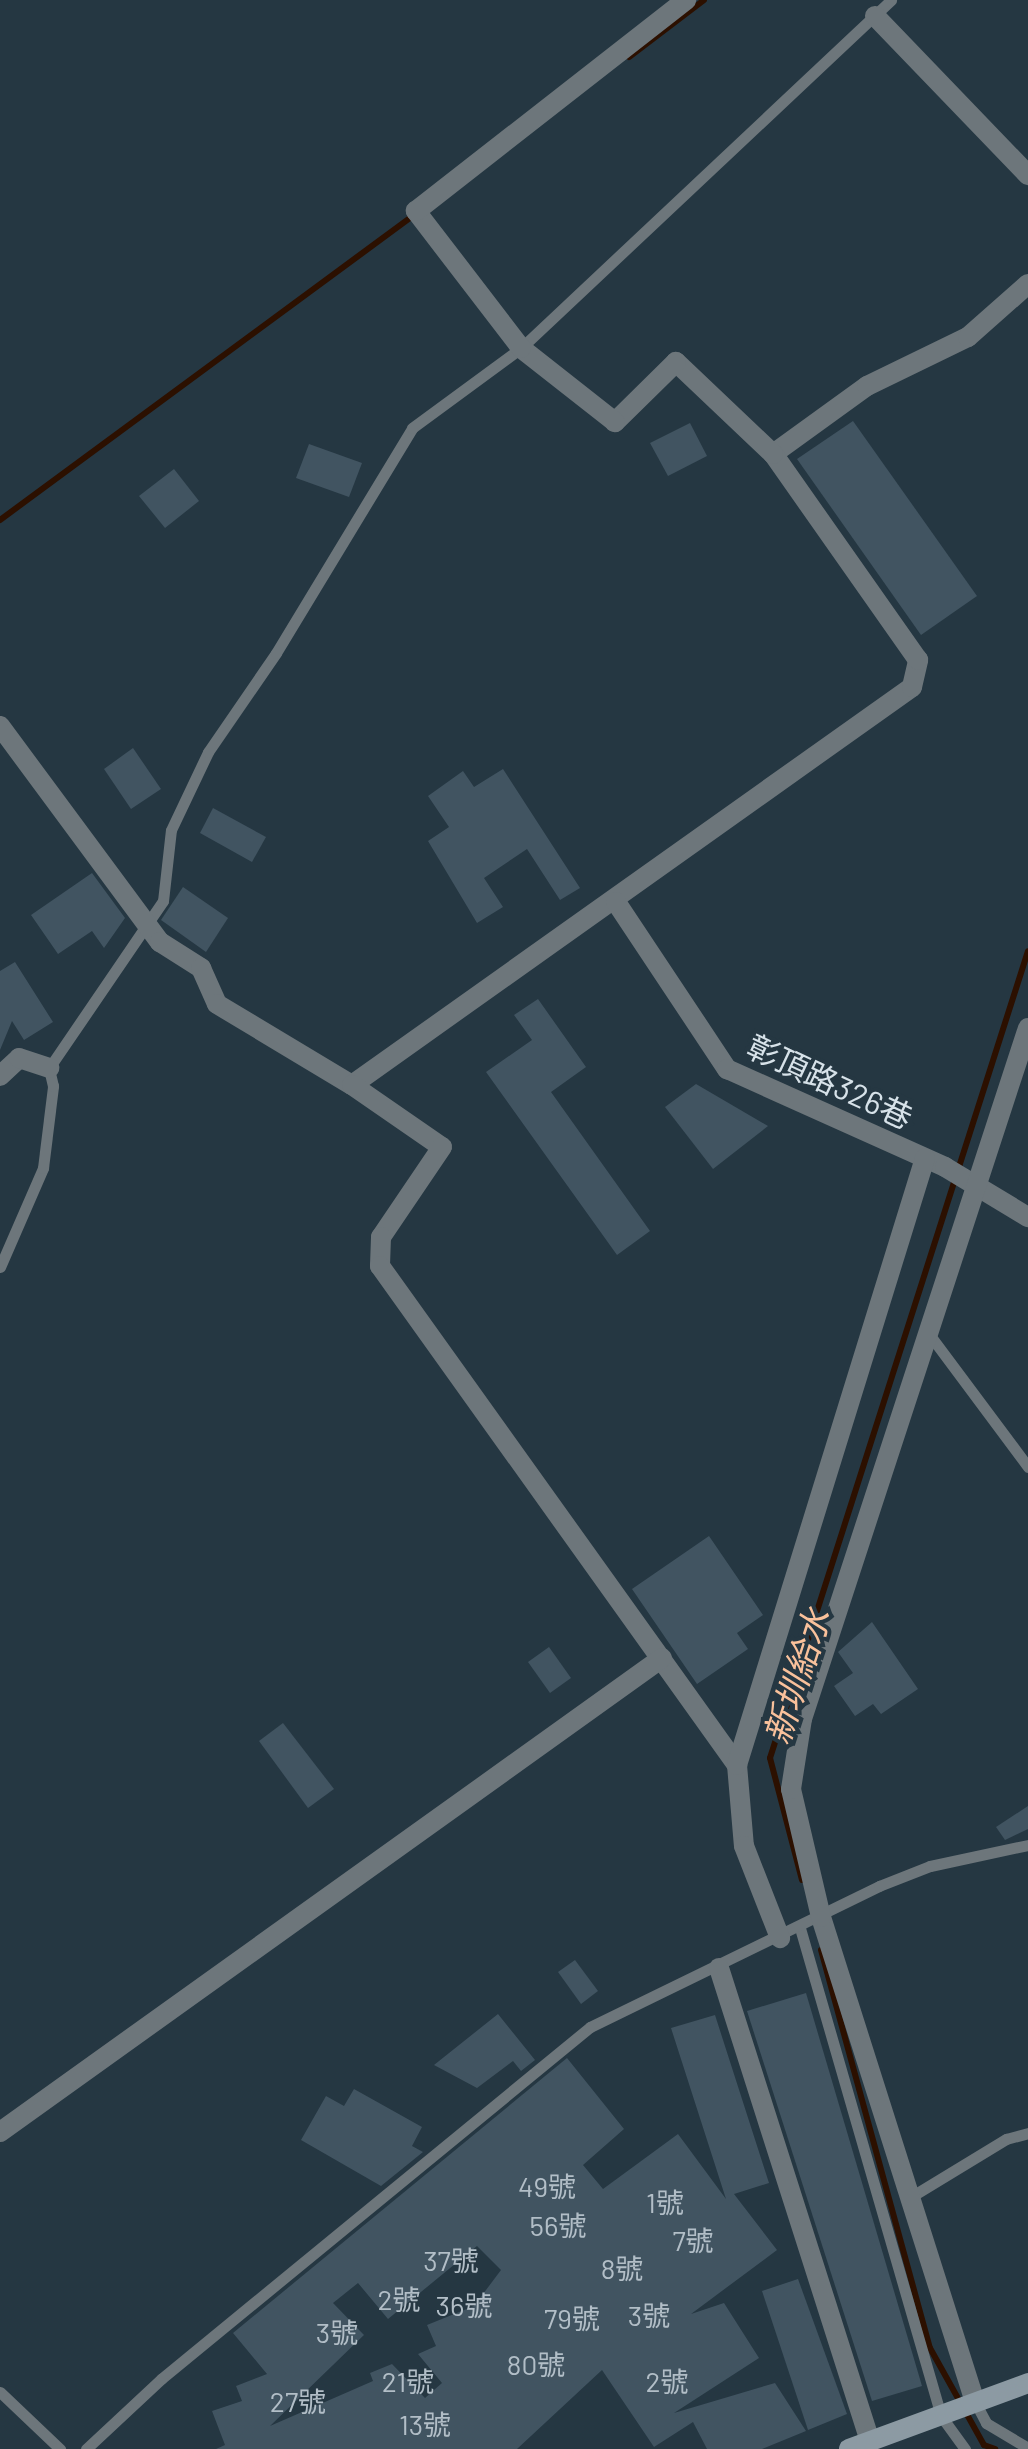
<!DOCTYPE html>
<meta charset="utf-8">
<style>
body{margin:0}
#map{position:relative;width:1028px;height:2449px;overflow:hidden;background:#253742;font-family:Barlow,"Noto Sans TC",sans-serif}
div>[style]{position:absolute}
.stream>*{height:6px;margin:-3px;padding:0 3px;transform-origin:3px;border-radius:3px;background:#2c1000}
.building>*{inset:0;background:#415461}
.service>*{height:11px;margin:-5.5px;padding:0 5.5px;transform-origin:5.5px;border-radius:5.5px;background:#6d767b}
.minor>*{height:20px;margin:-10px;padding:0 10px;transform-origin:10px;border-radius:10px;background:#6d767b}
.tertiary>*{height:20px;margin:-10px;padding:0 10px;transform-origin:10px;border-radius:10px;background:#6d767b}
.secondary>*{height:20px;margin:-10px;padding:0 10px;transform-origin:10px;border-radius:10px;background:#8c9aa3}
span{translate:-50% -50%;white-space:nowrap;text-align:center;line-height:1.15;-webkit-text-stroke:8px #253742;paint-order:stroke}
.number-label{font-size:28px;color:#b2bec7}
.number-label span{-webkit-text-stroke-width:0}
.street-label{font-size:32px;color:#d7e2e9}
.water-label{font-size:35px;color:#f9c19b;font-style:italic}
</style>
<div id="map">
<div class="stream">
<div style="left:629px;top:57px;width:94px;rotate:-37.2deg"></div>
<div style="left:0;top:520px;width:514px;rotate:-36.38deg"></div>
<div style="left:802px;top:1880px;width:126px;rotate:-104.7deg"></div>
<div style="left:770px;top:1758px;width:847px;rotate:-72.27deg"></div>
<div style="left:821px;top:1950px;width:413px;rotate:74.7deg"></div>
<div style="left:930px;top:2348px;width:111px;rotate:60.9deg"></div>
<div style="left:984px;top:2445px;width:12px;rotate:20deg"></div>
</div>
<div class="building">
<div style="clip-path:polygon(853px 421px,977px 596px,921px 635px,797px 459px)"></div>
<div style="clip-path:polygon(690px 423px,707px 456px,668px 476px,650px 443px)"></div>
<div style="clip-path:polygon(309px 444px,362px 463px,349px 497px,296px 478px)"></div>
<div style="clip-path:polygon(174px 469px,199px 501px,165px 528px,139px 496px)"></div>
<div style="clip-path:polygon(133px 748px,161px 789px,131px 809px,104px 769px)"></div>
<div style="clip-path:polygon(503px 769px,580px 888px,560px 900px,527px 849px,484px 878px,503px 907px,477px 923px,428px 841px,449px 827px,428px 796px,463px 771px,474px 787px)"></div>
<div style="clip-path:polygon(213px 808px,266px 837px,252px 862px,200px 833px)"></div>
<div style="clip-path:polygon(92px 873px,125px 918px,104px 948px,92px 931px,58px 954px,31px 915px)"></div>
<div style="clip-path:polygon(183px 887px,228px 918px,206px 952px,161px 920px)"></div>
<div style="clip-path:polygon(15px 962px,53px 1022px,24px 1040px,12px 1021px,0 1050px,0 971px)"></div>
<div style="clip-path:polygon(538px 999px,586px 1067px,551px 1092px,650px 1231px,617px 1255px,486px 1072px,532px 1040px,514px 1015px)"></div>
<div style="clip-path:polygon(696px 1084px,768px 1126px,713px 1169px,665px 1107px)"></div>
<div style="clip-path:polygon(709px 1536px,763px 1615px,737px 1633px,748px 1649px,697px 1684px,632px 1589px)"></div>
<div style="clip-path:polygon(872px 1622px,918px 1689px,881px 1714px,873px 1704px,855px 1716px,834px 1686px,853px 1673px,838px 1652px)"></div>
<div style="clip-path:polygon(549px 1647px,571px 1678px,550px 1693px,528px 1662px)"></div>
<div style="clip-path:polygon(283px 1723px,334px 1789px,308px 1808px,259px 1741px)"></div>
<div style="clip-path:polygon(1028px 1806px,1028px 1829px,1005px 1840px,996px 1827px)"></div>
<div style="clip-path:polygon(575px 1960px,598px 1991px,581px 2004px,558px 1972px)"></div>
<div style="clip-path:polygon(806px 1993px,922px 2386px,872px 2401px,747px 2011px)"></div>
<div style="clip-path:polygon(498px 2014px,535px 2060px,521px 2071px,513px 2061px,477px 2088px,434px 2065px)"></div>
<div style="clip-path:polygon(evenodd,715px 2015px,769px 2183px,734px 2194px,777px 2250px,691px 2314px,724px 2303px,759px 2358px,674px 2413px,775px 2383px,806px 2431px,762px 2449px,707px 2449px,693px 2422px,654px 2447px,602px 2370px,517px 2449px,216px 2449px,225px 2445px,212px 2411px,242px 2401px,236px 2386px,267px 2374px,233px 2333px,567px 2058px,624px 2129px,583px 2165px,603px 2189px,678px 2134px,726px 2199px,671px 2028px,715px 2015px,477px 2246px,501px 2270px,474px 2306px,427px 2325px,436px 2346px,418px 2354px,442px 2383px,425px 2398px,392px 2364px,370px 2373px,373px 2381px,270px 2426px,364px 2335px,333px 2303px,358px 2283px,388px 2319px,477px 2246px)"></div>
<div style="clip-path:polygon(354px 2089px,422px 2127px,412px 2146px,423px 2152px,381px 2186px,301px 2140px,326px 2096px,344px 2106px)"></div>
<div style="clip-path:polygon(798px 2279px,847px 2414px,808px 2430px,762px 2291px)"></div>
</div>
<div class="service">
<div style="left:0;top:1267px;width:108px;rotate:-66.5deg"></div>
<div style="left:43px;top:1168px;width:83px;rotate:-83deg"></div>
<div style="left:53px;top:1086px;width:18px;rotate:-103deg"></div>
<div style="left:49px;top:1068px;width:202px;rotate:-55.7deg"></div>
<div style="left:163px;top:901px;width:71px;rotate:-83.6deg"></div>
<div style="left:171px;top:830px;width:86px;rotate:-64.6deg"></div>
<div style="left:208px;top:752px;width:120px;rotate:-55.5deg"></div>
<div style="left:276px;top:653px;width:263px;rotate:-58.8deg"></div>
<div style="left:412px;top:428px;width:135px;rotate:-36.3deg"></div>
<div style="left:521px;top:348px;width:508px;rotate:-43.24deg"></div>
<div style="left:929px;top:1334px;width:166px;rotate:53.3deg"></div>
<div style="left:800px;top:1928px;width:508px;rotate:73.88deg"></div>
<div style="left:941px;top:2416px;width:41px;rotate:54deg"></div>
<div style="left:909px;top:2198px;width:114px;rotate:-31.3deg"></div>
<div style="left:1006px;top:2139px;width:23px;rotate:-15deg"></div>
<div style="left:0;top:2392px;width:83px;rotate:43.5deg"></div>
<div style="left:975px;top:2402px;width:24px;rotate:62deg"></div>
<div style="left:986px;top:2423px;width:49px;rotate:30.8deg"></div>
<div style="left:86px;top:2449px;width:103px;rotate:-43deg"></div>
<div style="left:161px;top:2379px;width:555px;rotate:-39.37deg"></div>
<div style="left:590px;top:2027px;width:322px;rotate:-26deg"></div>
<div style="left:879px;top:1886px;width:55px;rotate:-21.4deg"></div>
<div style="left:930px;top:1866px;width:100px;rotate:-12.1deg"></div>
</div>
<div class="minor">
<div style="left:875px;top:16px;width:221px;rotate:46.1deg"></div>
<div style="left:773px;top:454px;width:116px;rotate:-35.9deg"></div>
<div style="left:867px;top:386px;width:112px;rotate:-25.9deg"></div>
<div style="left:968px;top:337px;width:80px;rotate:-41.5deg"></div>
<div style="left:0;top:726px;width:269px;rotate:53.5deg"></div>
<div style="left:160px;top:942px;width:49px;rotate:32.4deg"></div>
<div style="left:201px;top:968px;width:39px;rotate:66deg"></div>
<div style="left:217px;top:1004px;width:157px;rotate:31deg"></div>
<div style="left:352px;top:1085px;width:687px;rotate:-35.4deg"></div>
<div style="left:912px;top:687px;width:28px;rotate:-77deg"></div>
<div style="left:918px;top:660px;width:252px;rotate:-125.1deg"></div>
<div style="left:773px;top:454px;width:134px;rotate:-136.5deg"></div>
<div style="left:676px;top:362px;width:86px;rotate:135.5deg"></div>
<div style="left:615px;top:422px;width:120px;rotate:-141.8deg"></div>
<div style="left:521px;top:348px;width:173px;rotate:-127.5deg"></div>
<div style="left:416px;top:211px;width:343px;rotate:-38deg"></div>
<div style="left:616px;top:902px;width:201px;rotate:56.4deg"></div>
<div style="left:727px;top:1069px;width:239px;rotate:24.2deg"></div>
<div style="left:945px;top:1167px;width:97px;rotate:31.1deg"></div>
<div style="left:0;top:1076px;width:26px;rotate:-43deg"></div>
<div style="left:19px;top:1058px;width:32px;rotate:18deg"></div>
<div style="left:352px;top:1085px;width:109px;rotate:34.6deg"></div>
<div style="left:442px;top:1147px;width:109px;rotate:124.1deg"></div>
<div style="left:381px;top:1237px;width:29px;rotate:92deg"></div>
<div style="left:380px;top:1266px;width:614px;rotate:54.42deg"></div>
<div style="left:737px;top:1765px;width:81px;rotate:85.1deg"></div>
<div style="left:744px;top:1846px;width:99px;rotate:68.6deg"></div>
<div style="left:737px;top:1765px;width:635px;rotate:-72.79deg"></div>
<div style="left:719px;top:1968px;width:497px;rotate:72.3deg"></div>
<div style="left:0;top:2132px;width:814px;rotate:-35.6deg"></div>
</div>
<div class="tertiary">
<div style="left:975px;top:2402px;width:509px;rotate:-107.62deg"></div>
<div style="left:821px;top:1917px;width:131px;rotate:-103.2deg"></div>
<div style="left:791px;top:1789px;width:71px;rotate:-81.1deg"></div>
<div style="left:802px;top:1719px;width:727px;rotate:-71.89deg"></div>
</div>
<div class="secondary">
<div style="left:849px;top:2449px;width:191px;rotate:-20.2deg"></div>
</div>
<div class="number-label">
<span style="left:547px;top:2186px">49號</span>
<span style="left:665px;top:2202px">1號</span>
<span style="left:558px;top:2225px">56號</span>
<span style="left:693px;top:2240px">7號</span>
<span style="left:451px;top:2260px">37號</span>
<span style="left:622px;top:2268px">8號</span>
<span style="left:399px;top:2299px">2號</span>
<span style="left:464px;top:2305px">36號</span>
<span style="left:649px;top:2315px">3號</span>
<span style="left:572px;top:2318px">79號</span>
<span style="left:337px;top:2332px">3號</span>
<span style="left:536px;top:2364px">80號</span>
<span style="left:408px;top:2381px">21號</span>
<span style="left:667px;top:2381px">2號</span>
<span style="left:298px;top:2401px">27號</span>
<span style="left:425px;top:2424px">13號</span>
</div>
<div class="street-label">
<span style="left:830px;top:1081px;rotate:25deg">彰頂路326巷</span>
</div>
<div class="water-label">
<span style="left:796px;top:1676px;rotate:-72deg">新圳給水</span>
</div>
</div>
